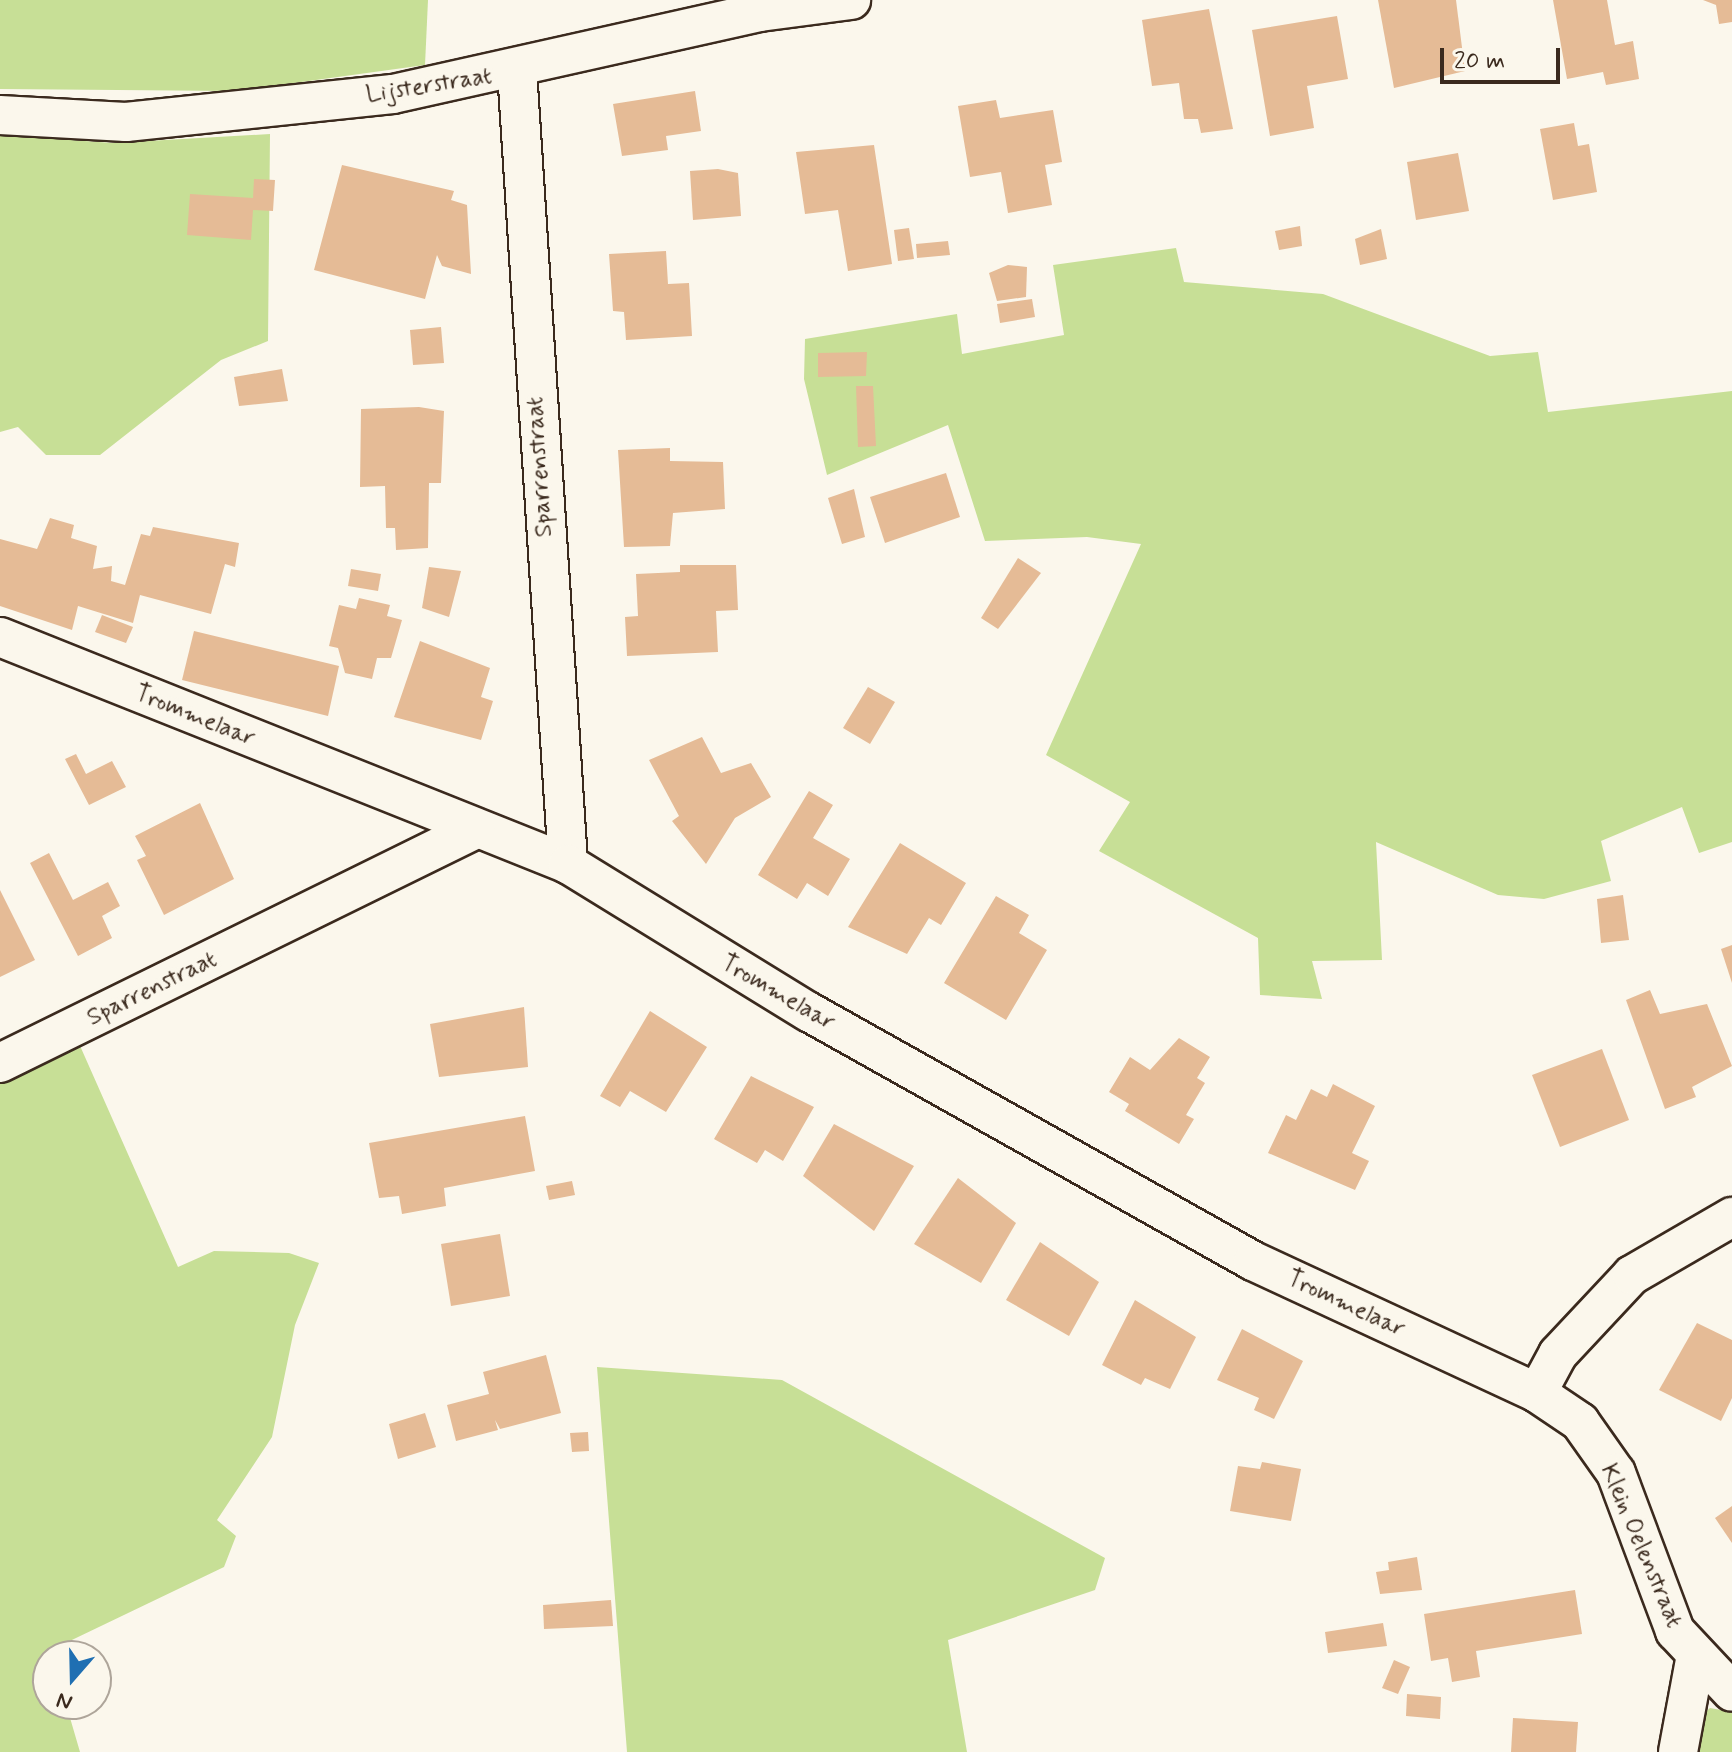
<!DOCTYPE html>
<style>
body{margin:0}
#map{position:relative;width:1732px;height:1752px;overflow:hidden;background:#fbf7ec;font-family:Mynerve,sans-serif}
div>[style]{position:absolute}
.green>*{inset:0;background:#c7df96}
.building>*{inset:0;background:#e5bb96}
.roads{filter:drop-shadow(2px 0 #3b2a1e) drop-shadow(-2px 0 #3b2a1e) drop-shadow(0 2px #3b2a1e) drop-shadow(0 -2px #3b2a1e)}
.minor>*{height:38px;margin:-19px;padding:0 19px;transform-origin:19px;border-radius:19px;background:#fbf7ec}
span{translate:-50% -50%;white-space:nowrap;text-align:center;line-height:1.15;-webkit-text-stroke:8px #fbf7ec;paint-order:stroke}
.street-label{font-size:24px;color:#3b2a1e}
.north{position:absolute;left:32px;top:1640px;width:80px;height:80px;box-sizing:border-box;background:#fbf7ec;border:2px solid #aea59a;border-radius:50%;rotate:200deg;font-size:22px;font-weight:700;line-height:32px;text-align:center;color:#3b2a1e}
.north::after{content:'';display:block;margin:auto;width:28px;height:36px;background:#1f6fb2;clip-path:polygon(50% 0,100% 100%,50% 72%,0 100%)}
.scale{position:absolute;left:1440px;top:48px;width:120px;height:36px;box-sizing:border-box;border:4px solid #3b2a1e;border-top:0;padding-left:10px;font-size:24px;line-height:28px;white-space:nowrap;color:#3b2a1e;-webkit-text-stroke:6px #fbf7ec;paint-order:stroke}
</style>
<div id="map">
<div class="green">
<div style="clip-path:polygon(0 0,428px 0,425px 65px,235px 91px,0 89px)"></div>
<div style="clip-path:polygon(270px 134px,268px 341px,221px 360px,100px 455px,46px 455px,18px 427px,0 432px,0 135px,113px 143px)"></div>
<div style="clip-path:polygon(1176px 248px,1184px 282px,1323px 294px,1490px 356px,1538px 352px,1548px 412px,1732px 391px,1732px 842px,1699px 853px,1682px 807px,1601px 841px,1611px 881px,1544px 899px,1498px 895px,1376px 842px,1382px 960px,1312px 961px,1322px 999px,1260px 995px,1258px 938px,1099px 851px,1130px 802px,1046px 755px,1141px 544px,1087px 537px,985px 541px,948px 425px,827px 475px,804px 379px,805px 339px,957px 314px,962px 354px,1064px 335px,1053px 265px)"></div>
<div style="clip-path:polygon(77px 1039px,178px 1267px,214px 1251px,289px 1253px,319px 1263px,295px 1325px,272px 1437px,217px 1520px,236px 1536px,224px 1567px,51px 1650px,48px 1704px,66px 1704px,80px 1752px,0 1752px,0 1078px)"></div>
<div style="clip-path:polygon(597px 1367px,782px 1380px,1105px 1558px,1095px 1590px,948px 1640px,967px 1752px,627px 1752px)"></div>
<div style="clip-path:polygon(1710px 1708px,1732px 1712px,1732px 1752px,1696px 1752px,1699px 1718px)"></div>
</div>
<div class="building">
<div style="clip-path:polygon(1378px 0,1456px 0,1465px 71px,1394px 88px)"></div>
<div style="clip-path:polygon(1553px 0,1607px 0,1615px 45px,1633px 41px,1639px 79px,1606px 85px,1603px 72px,1567px 79px)"></div>
<div style="clip-path:polygon(1703px 0,1732px 0,1732px 22px,1719px 24px,1716px 5px)"></div>
<div style="clip-path:polygon(1209px 9px,1233px 129px,1201px 133px,1198px 119px,1184px 119px,1179px 83px,1152px 86px,1142px 20px)"></div>
<div style="clip-path:polygon(1337px 16px,1348px 79px,1307px 86px,1314px 128px,1270px 136px,1252px 30px)"></div>
<div style="clip-path:polygon(695px 91px,701px 131px,666px 136px,668px 150px,622px 156px,613px 104px)"></div>
<div style="clip-path:polygon(996px 100px,1000px 118px,1053px 110px,1062px 162px,1045px 165px,1052px 205px,1008px 213px,1001px 172px,970px 177px,958px 106px)"></div>
<div style="clip-path:polygon(1574px 123px,1578px 146px,1589px 144px,1597px 192px,1553px 200px,1540px 129px)"></div>
<div style="clip-path:polygon(874px 145px,892px 264px,848px 271px,838px 210px,805px 214px,796px 152px)"></div>
<div style="clip-path:polygon(1458px 153px,1469px 211px,1416px 220px,1407px 162px)"></div>
<div style="clip-path:polygon(342px 165px,454px 191px,451px 200px,467px 205px,471px 274px,442px 266px,437px 255px,425px 299px,314px 270px)"></div>
<div style="clip-path:polygon(718px 169px,738px 173px,741px 216px,693px 220px,690px 171px)"></div>
<div style="clip-path:polygon(254px 179px,275px 180px,273px 211px,253px 210px,251px 240px,187px 235px,190px 194px,253px 198px)"></div>
<div style="clip-path:polygon(1300px 226px,1302px 246px,1279px 250px,1275px 231px)"></div>
<div style="clip-path:polygon(909px 228px,914px 259px,898px 261px,894px 230px)"></div>
<div style="clip-path:polygon(1381px 229px,1387px 259px,1360px 265px,1355px 239px)"></div>
<div style="clip-path:polygon(948px 241px,950px 255px,917px 258px,916px 244px)"></div>
<div style="clip-path:polygon(666px 251px,668px 284px,689px 283px,692px 336px,626px 340px,624px 312px,613px 311px,609px 254px)"></div>
<div style="clip-path:polygon(1008px 265px,1027px 267px,1026px 297px,997px 301px,989px 273px)"></div>
<div style="clip-path:polygon(1032px 299px,1035px 317px,1000px 323px,997px 304px)"></div>
<div style="clip-path:polygon(441px 327px,444px 363px,413px 365px,410px 330px)"></div>
<div style="clip-path:polygon(867px 352px,866px 376px,818px 377px,818px 353px)"></div>
<div style="clip-path:polygon(282px 369px,288px 401px,239px 406px,234px 377px)"></div>
<div style="clip-path:polygon(856px 386px,873px 386px,876px 446px,858px 447px)"></div>
<div style="clip-path:polygon(419px 407px,444px 411px,441px 483px,429px 483px,428px 548px,396px 550px,395px 528px,386px 528px,385px 486px,360px 487px,361px 409px)"></div>
<div style="clip-path:polygon(670px 448px,670px 461px,723px 462px,725px 509px,673px 513px,670px 546px,624px 547px,618px 450px)"></div>
<div style="clip-path:polygon(946px 473px,960px 517px,885px 543px,870px 497px)"></div>
<div style="clip-path:polygon(854px 489px,865px 537px,842px 544px,828px 498px)"></div>
<div style="clip-path:polygon(50px 518px,74px 525px,71px 538px,97px 546px,93px 569px,112px 566px,111px 581px,125px 585px,141px 534px,150px 536px,153px 527px,239px 543px,235px 567px,225px 564px,211px 614px,140px 595px,133px 623px,78px 606px,72px 630px,0 606px,0 539px,37px 549px)"></div>
<div style="clip-path:polygon(1018px 558px,1041px 573px,998px 629px,981px 618px)"></div>
<div style="clip-path:polygon(680px 565px,736px 565px,738px 610px,716px 611px,718px 652px,627px 656px,625px 617px,638px 616px,636px 574px,680px 572px)"></div>
<div style="clip-path:polygon(429px 567px,461px 571px,449px 617px,422px 608px)"></div>
<div style="clip-path:polygon(351px 569px,381px 574px,378px 591px,348px 586px)"></div>
<div style="clip-path:polygon(359px 598px,390px 605px,387px 616px,402px 620px,391px 658px,377px 658px,372px 679px,345px 673px,338px 648px,329px 646px,339px 605px,356px 609px)"></div>
<div style="clip-path:polygon(102px 615px,133px 627px,126px 643px,95px 632px)"></div>
<div style="clip-path:polygon(194px 631px,339px 666px,328px 716px,182px 680px)"></div>
<div style="clip-path:polygon(420px 641px,490px 668px,481px 697px,493px 701px,481px 740px,394px 717px)"></div>
<div style="clip-path:polygon(868px 687px,895px 702px,870px 744px,843px 728px)"></div>
<div style="clip-path:polygon(702px 737px,721px 773px,751px 763px,771px 797px,735px 818px,706px 864px,672px 821px,679px 816px,649px 760px)"></div>
<div style="clip-path:polygon(76px 754px,86px 774px,112px 761px,126px 787px,89px 805px,65px 759px)"></div>
<div style="clip-path:polygon(809px 791px,833px 805px,813px 838px,850px 859px,828px 896px,807px 883px,797px 899px,758px 875px)"></div>
<div style="clip-path:polygon(200px 803px,234px 879px,164px 915px,137px 860px,146px 856px,135px 836px)"></div>
<div style="clip-path:polygon(900px 843px,966px 883px,941px 925px,929px 918px,907px 954px,848px 927px)"></div>
<div style="clip-path:polygon(49px 853px,73px 900px,108px 882px,120px 906px,102px 916px,112px 938px,78px 956px,30px 863px)"></div>
<div style="clip-path:polygon(0 890px,35px 960px,0 977px)"></div>
<div style="clip-path:polygon(1623px 895px,1629px 940px,1601px 943px,1597px 899px)"></div>
<div style="clip-path:polygon(996px 896px,1029px 915px,1019px 933px,1047px 950px,1006px 1020px,944px 983px)"></div>
<div style="clip-path:polygon(1732px 945px,1732px 983px,1721px 949px)"></div>
<div style="clip-path:polygon(1650px 990px,1660px 1014px,1707px 1004px,1732px 1066px,1692px 1087px,1696px 1097px,1665px 1109px,1626px 1000px)"></div>
<div style="clip-path:polygon(524px 1007px,528px 1067px,439px 1077px,430px 1024px)"></div>
<div style="clip-path:polygon(650px 1011px,707px 1047px,666px 1112px,630px 1091px,620px 1107px,600px 1096px)"></div>
<div style="clip-path:polygon(1179px 1038px,1210px 1057px,1197px 1078px,1205px 1083px,1186px 1115px,1194px 1119px,1179px 1144px,1125px 1111px,1129px 1104px,1109px 1092px,1130px 1057px,1150px 1070px)"></div>
<div style="clip-path:polygon(1602px 1049px,1629px 1120px,1560px 1147px,1532px 1075px)"></div>
<div style="clip-path:polygon(751px 1076px,814px 1107px,783px 1161px,765px 1150px,757px 1163px,714px 1139px)"></div>
<div style="clip-path:polygon(1333px 1084px,1375px 1106px,1352px 1153px,1369px 1161px,1355px 1190px,1268px 1153px,1286px 1115px,1296px 1120px,1311px 1089px,1327px 1097px)"></div>
<div style="clip-path:polygon(525px 1116px,535px 1171px,444px 1188px,446px 1206px,402px 1214px,399px 1196px,379px 1198px,369px 1143px)"></div>
<div style="clip-path:polygon(834px 1124px,914px 1166px,874px 1231px,803px 1176px)"></div>
<div style="clip-path:polygon(958px 1178px,1016px 1223px,981px 1283px,914px 1244px)"></div>
<div style="clip-path:polygon(572px 1181px,575px 1195px,549px 1200px,546px 1186px)"></div>
<div style="clip-path:polygon(500px 1234px,510px 1296px,451px 1306px,441px 1244px)"></div>
<div style="clip-path:polygon(1040px 1242px,1099px 1282px,1069px 1336px,1006px 1300px)"></div>
<div style="clip-path:polygon(1135px 1300px,1196px 1337px,1170px 1389px,1145px 1378px,1141px 1385px,1102px 1365px)"></div>
<div style="clip-path:polygon(1697px 1323px,1732px 1340px,1732px 1398px,1721px 1421px,1659px 1390px)"></div>
<div style="clip-path:polygon(1242px 1329px,1303px 1361px,1274px 1419px,1254px 1410px,1259px 1398px,1217px 1380px)"></div>
<div style="clip-path:polygon(546px 1355px,561px 1413px,500px 1429px,495px 1420px,498px 1430px,456px 1441px,447px 1405px,489px 1394px,483px 1372px)"></div>
<div style="clip-path:polygon(425px 1413px,436px 1447px,398px 1459px,389px 1424px)"></div>
<div style="clip-path:polygon(588px 1432px,589px 1451px,572px 1452px,570px 1433px)"></div>
<div style="clip-path:polygon(1262px 1462px,1301px 1469px,1291px 1521px,1230px 1511px,1238px 1466px,1260px 1469px)"></div>
<div style="clip-path:polygon(1732px 1506px,1732px 1543px,1715px 1518px)"></div>
<div style="clip-path:polygon(1417px 1557px,1422px 1590px,1380px 1594px,1376px 1572px,1389px 1570px,1388px 1562px)"></div>
<div style="clip-path:polygon(1575px 1590px,1582px 1634px,1476px 1651px,1480px 1677px,1452px 1682px,1448px 1658px,1431px 1661px,1424px 1614px)"></div>
<div style="clip-path:polygon(611px 1600px,613px 1626px,544px 1629px,543px 1605px)"></div>
<div style="clip-path:polygon(1383px 1623px,1387px 1646px,1328px 1653px,1325px 1632px)"></div>
<div style="clip-path:polygon(1394px 1660px,1410px 1667px,1398px 1694px,1382px 1688px)"></div>
<div style="clip-path:polygon(1407px 1694px,1441px 1697px,1440px 1719px,1406px 1716px)"></div>
<div style="clip-path:polygon(1513px 1718px,1578px 1722px,1576px 1752px,1511px 1752px)"></div>
</div>
<div class="roads">
<div class="minor">
<div style="left:517px;top:70px;width:796px;rotate:86.32deg"></div>
<div style="left:0;top:115px;width:126px;rotate:3.2deg"></div>
<div style="left:126px;top:122px;width:268px;rotate:-6deg"></div>
<div style="left:393px;top:94px;width:376px;rotate:-12.6deg"></div>
<div style="left:760px;top:12px;width:92px;rotate:-7.5deg"></div>
<div style="left:0;top:637px;width:612px;rotate:21.78deg"></div>
<div style="left:568px;top:864px;width:283px;rotate:31.6deg"></div>
<div style="left:809px;top:1012px;width:509px;rotate:29.28deg"></div>
<div style="left:1253px;top:1261px;width:313px;rotate:24.9deg"></div>
<div style="left:1537px;top:1393px;width:52px;rotate:34deg"></div>
<div style="left:1580px;top:1422px;width:62px;rotate:54.8deg"></div>
<div style="left:1616px;top:1473px;width:169px;rotate:69.5deg"></div>
<div style="left:1675px;top:1631px;width:83px;rotate:46.9deg"></div>
<div style="left:0;top:1063px;width:530px;rotate:-26.18deg"></div>
<div style="left:1537px;top:1393px;width:44px;rotate:-61.7deg"></div>
<div style="left:1558px;top:1354px;width:108px;rotate:-46.9deg"></div>
<div style="left:1632px;top:1275px;width:116px;rotate:-30.1deg"></div>
<div style="left:1678px;top:1752px;width:94px;rotate:-79.5deg"></div>
</div>
</div>
<div class="street-label">
<span style="left:429px;top:86px;rotate:-9deg">Lijsterstraat</span>
<span style="left:540px;top:467px;rotate:-94deg">Sparrenstraat</span>
<span style="left:195px;top:716px;rotate:22deg">Trommelaar</span>
<span style="left:152px;top:989px;rotate:-26deg">Sparrenstraat</span>
<span style="left:778px;top:993px;rotate:30deg">Trommelaar</span>
<span style="left:1346px;top:1304px;rotate:25deg">Trommelaar</span>
<span style="left:1641px;top:1546px;rotate:67deg">Klein Oelenstraat</span>
</div>
<div class="north">N</div>
<div class="scale">20 m</div>
</div>
